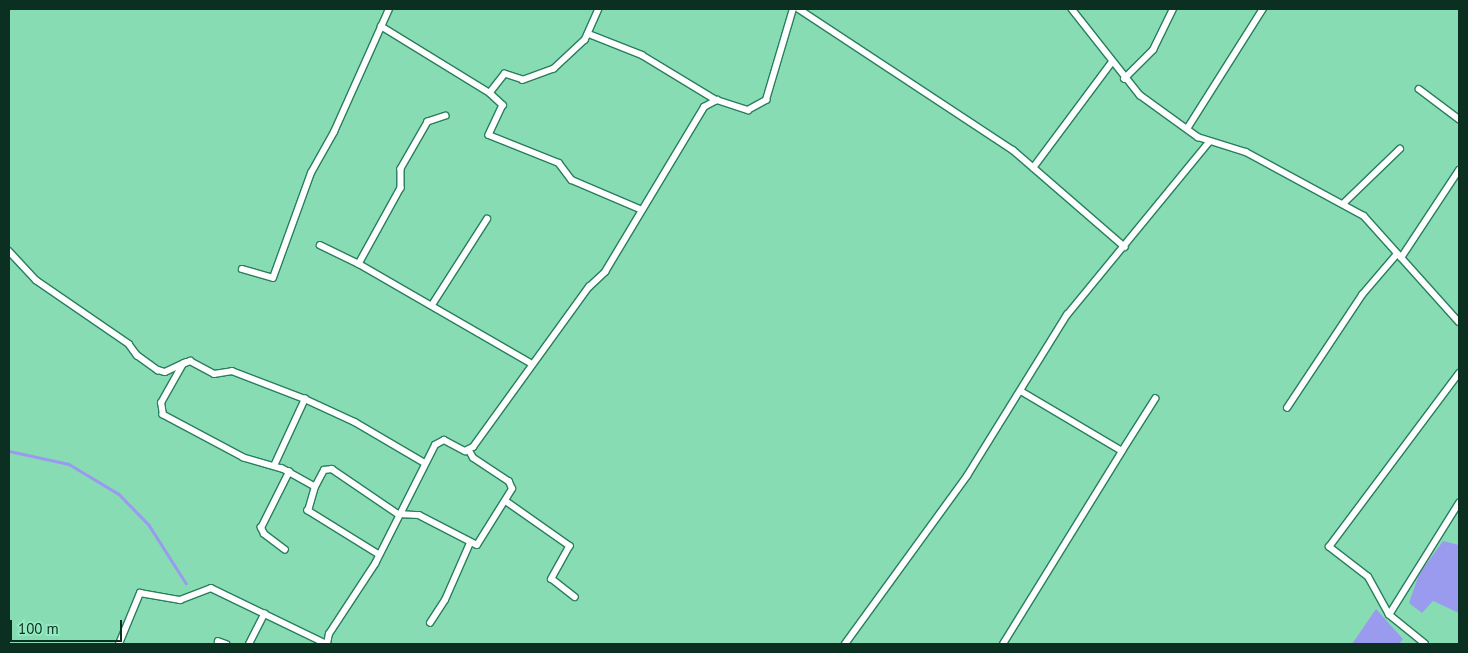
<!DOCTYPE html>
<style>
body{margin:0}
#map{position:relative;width:1468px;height:653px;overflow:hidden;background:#88dcb4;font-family:"PT Sans",sans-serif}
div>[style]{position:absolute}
.water>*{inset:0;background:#9a9bef}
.stream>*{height:2.5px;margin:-1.25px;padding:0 1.25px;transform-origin:1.25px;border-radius:1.25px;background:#9a9bef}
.roads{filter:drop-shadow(1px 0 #277f5c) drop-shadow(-1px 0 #277f5c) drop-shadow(0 1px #277f5c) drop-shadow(0 -1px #277f5c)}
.street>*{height:5.5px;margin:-2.75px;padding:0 2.75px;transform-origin:2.75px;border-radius:2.75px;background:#fff}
span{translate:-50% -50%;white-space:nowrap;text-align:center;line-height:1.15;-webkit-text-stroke:4px #95e9c1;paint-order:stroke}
.frame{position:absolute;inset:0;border:10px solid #0b3021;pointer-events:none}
.scale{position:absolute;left:10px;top:620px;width:112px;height:22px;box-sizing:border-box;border:2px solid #0b3021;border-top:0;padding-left:6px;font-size:15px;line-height:18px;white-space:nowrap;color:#0b3021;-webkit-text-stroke:4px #95e9c1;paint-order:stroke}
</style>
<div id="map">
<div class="water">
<div style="clip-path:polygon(1443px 541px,1459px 545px,1459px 613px,1433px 601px,1422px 613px,1409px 603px,1419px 574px)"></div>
<div style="clip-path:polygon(1376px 609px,1403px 639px,1399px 644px,1352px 644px)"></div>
</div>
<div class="stream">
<div style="left:9px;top:451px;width:61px;rotate:12.2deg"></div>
<div style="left:69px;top:464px;width:58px;rotate:31deg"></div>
<div style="left:119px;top:494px;width:43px;rotate:45.9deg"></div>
<div style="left:149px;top:525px;width:69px;rotate:57.5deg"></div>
</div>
<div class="roads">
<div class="street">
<div style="left:599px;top:9px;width:34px;rotate:114deg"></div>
<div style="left:585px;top:40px;width:42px;rotate:136.9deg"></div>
<div style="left:554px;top:69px;width:33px;rotate:160deg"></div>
<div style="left:523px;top:80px;width:19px;rotate:-162deg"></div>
<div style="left:505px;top:74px;width:24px;rotate:128deg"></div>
<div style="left:490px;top:93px;width:18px;rotate:43deg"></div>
<div style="left:503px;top:105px;width:33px;rotate:115deg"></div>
<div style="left:489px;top:135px;width:75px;rotate:21.8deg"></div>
<div style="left:559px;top:163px;width:21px;rotate:53deg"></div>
<div style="left:572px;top:180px;width:76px;rotate:23.2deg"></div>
<div style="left:799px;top:9px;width:256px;rotate:33.4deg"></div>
<div style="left:1013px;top:150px;width:148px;rotate:40.9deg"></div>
<div style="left:1072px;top:9px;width:110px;rotate:51.7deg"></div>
<div style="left:1140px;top:95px;width:72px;rotate:35.9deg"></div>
<div style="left:1198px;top:137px;width:50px;rotate:17.4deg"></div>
<div style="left:1246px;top:152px;width:134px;rotate:28.5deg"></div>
<div style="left:1364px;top:216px;width:142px;rotate:48.1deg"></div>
<div style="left:381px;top:26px;width:128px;rotate:31.6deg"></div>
<div style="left:589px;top:34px;width:57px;rotate:21.6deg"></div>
<div style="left:642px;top:55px;width:87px;rotate:31.3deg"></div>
<div style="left:1124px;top:79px;width:41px;rotate:-45deg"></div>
<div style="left:1153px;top:50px;width:46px;rotate:-64deg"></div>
<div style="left:1419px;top:89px;width:50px;rotate:36.9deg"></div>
<div style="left:446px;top:116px;width:19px;rotate:162deg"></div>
<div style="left:428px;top:122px;width:54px;rotate:119.9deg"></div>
<div style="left:401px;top:169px;width:19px;rotate:90deg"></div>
<div style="left:401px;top:188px;width:87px;rotate:118.9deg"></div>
<div style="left:359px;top:264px;width:200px;rotate:30deg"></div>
<div style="left:1187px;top:129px;width:142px;rotate:-57.7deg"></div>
<div style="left:1033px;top:168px;width:132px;rotate:-53.3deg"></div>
<div style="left:1343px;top:204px;width:79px;rotate:-44deg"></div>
<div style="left:320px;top:245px;width:43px;rotate:26deg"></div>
<div style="left:9px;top:251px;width:40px;rotate:47deg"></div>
<div style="left:36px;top:280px;width:113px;rotate:34.5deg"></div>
<div style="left:129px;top:344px;width:14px;rotate:54deg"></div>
<div style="left:137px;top:355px;width:26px;rotate:36deg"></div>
<div style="left:158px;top:370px;width:7px;rotate:16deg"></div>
<div style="left:165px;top:372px;width:23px;rotate:-25deg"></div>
<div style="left:1401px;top:258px;width:105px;rotate:-56.6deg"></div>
<div style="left:242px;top:269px;width:32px;rotate:16deg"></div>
<div style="left:273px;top:278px;width:112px;rotate:-70.1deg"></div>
<div style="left:311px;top:173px;width:47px;rotate:-60.7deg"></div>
<div style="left:334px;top:132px;width:135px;rotate:-65.9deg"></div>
<div style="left:432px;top:305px;width:102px;rotate:-57.4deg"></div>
<div style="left:1021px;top:391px;width:117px;rotate:30.7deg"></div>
<div style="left:1122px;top:451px;width:62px;rotate:-57.6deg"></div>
<div style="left:1287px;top:408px;width:136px;rotate:-56.4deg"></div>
<div style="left:1362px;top:295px;width:54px;rotate:-49.5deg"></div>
<div style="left:274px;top:466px;width:74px;rotate:-65.2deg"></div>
<div style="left:315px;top:487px;width:19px;rotate:-62deg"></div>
<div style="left:324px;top:470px;width:8px;rotate:-7deg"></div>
<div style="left:332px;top:469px;width:80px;rotate:34.3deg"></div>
<div style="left:398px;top:514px;width:21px;rotate:3deg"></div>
<div style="left:419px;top:515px;width:65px;rotate:27.3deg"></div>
<div style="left:477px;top:545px;width:66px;rotate:-58deg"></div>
<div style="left:512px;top:489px;width:8px;rotate:-113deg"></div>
<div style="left:509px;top:482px;width:43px;rotate:-146.3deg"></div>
<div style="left:473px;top:458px;width:8px;rotate:-120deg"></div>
<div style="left:506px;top:501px;width:78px;rotate:35.1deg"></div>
<div style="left:570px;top:546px;width:38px;rotate:119deg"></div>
<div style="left:552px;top:579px;width:29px;rotate:38deg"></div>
<div style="left:285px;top:550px;width:26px;rotate:-143deg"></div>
<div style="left:264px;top:534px;width:7px;rotate:-117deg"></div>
<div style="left:261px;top:528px;width:63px;rotate:-63.4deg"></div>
<div style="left:379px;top:555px;width:84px;rotate:-148.2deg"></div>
<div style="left:308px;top:511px;width:25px;rotate:-74deg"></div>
<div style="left:315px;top:487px;width:38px;rotate:-151deg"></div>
<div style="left:282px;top:469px;width:40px;rotate:-164deg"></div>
<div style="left:244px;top:458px;width:92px;rotate:-152deg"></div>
<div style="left:163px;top:415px;width:12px;rotate:-99deg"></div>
<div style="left:161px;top:403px;width:45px;rotate:-60.6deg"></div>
<div style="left:183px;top:364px;width:8px;rotate:-23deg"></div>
<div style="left:190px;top:361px;width:27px;rotate:28deg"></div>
<div style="left:214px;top:374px;width:18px;rotate:-9deg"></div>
<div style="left:232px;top:371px;width:78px;rotate:21deg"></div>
<div style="left:305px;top:399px;width:55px;rotate:24.7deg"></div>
<div style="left:355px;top:422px;width:81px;rotate:30.4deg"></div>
<div style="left:1389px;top:615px;width:132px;rotate:-58deg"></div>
<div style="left:430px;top:623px;width:27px;rotate:-57deg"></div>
<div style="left:445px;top:600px;width:62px;rotate:-66.3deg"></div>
<div style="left:218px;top:641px;width:9px;rotate:21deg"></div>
<div style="left:119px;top:644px;width:55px;rotate:-67.6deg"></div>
<div style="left:140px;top:593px;width:41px;rotate:9.9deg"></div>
<div style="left:180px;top:600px;width:33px;rotate:-21deg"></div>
<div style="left:211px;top:588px;width:129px;rotate:25.8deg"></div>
<div style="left:249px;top:644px;width:34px;rotate:-63deg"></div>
<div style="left:327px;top:644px;width:10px;rotate:-79deg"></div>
<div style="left:329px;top:634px;width:84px;rotate:-56.7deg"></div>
<div style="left:375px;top:564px;width:133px;rotate:-63.2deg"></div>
<div style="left:435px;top:445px;width:10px;rotate:-29deg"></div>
<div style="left:444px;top:440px;width:24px;rotate:28deg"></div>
<div style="left:465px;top:451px;width:9px;rotate:-27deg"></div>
<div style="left:473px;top:447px;width:198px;rotate:-54.1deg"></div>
<div style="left:589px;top:287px;width:22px;rotate:-43deg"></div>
<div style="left:605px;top:272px;width:192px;rotate:-59deg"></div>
<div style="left:704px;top:107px;width:15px;rotate:-28deg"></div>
<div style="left:717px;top:100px;width:33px;rotate:18deg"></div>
<div style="left:748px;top:110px;width:21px;rotate:-29deg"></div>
<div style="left:766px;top:100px;width:95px;rotate:-73.5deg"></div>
<div style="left:845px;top:644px;width:208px;rotate:-54deg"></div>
<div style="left:967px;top:476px;width:190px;rotate:-58.2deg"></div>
<div style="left:1067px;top:315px;width:224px;rotate:-50.6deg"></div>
<div style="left:1003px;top:644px;width:227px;rotate:-58.3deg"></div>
<div style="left:1425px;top:644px;width:46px;rotate:-141.1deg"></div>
<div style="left:1389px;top:615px;width:43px;rotate:-118.9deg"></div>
<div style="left:1368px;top:577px;width:49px;rotate:-142.4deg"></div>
<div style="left:1329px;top:547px;width:217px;rotate:-53.2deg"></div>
</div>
</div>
<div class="frame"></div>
<div class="scale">100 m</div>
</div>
